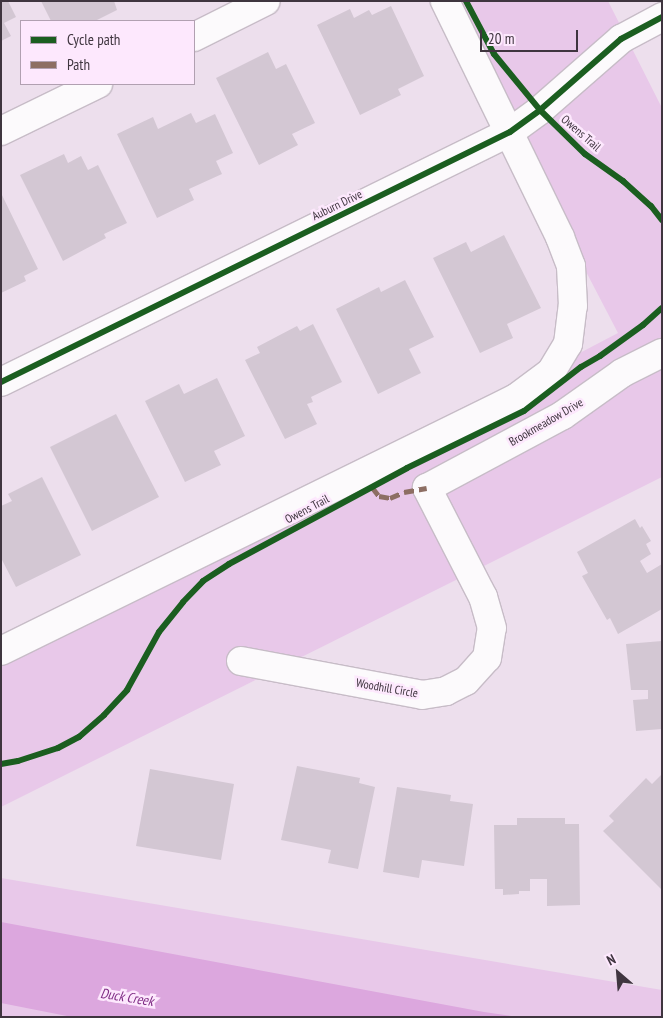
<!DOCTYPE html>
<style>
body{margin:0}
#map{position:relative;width:663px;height:1018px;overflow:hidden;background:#eddfed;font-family:"PT Sans Narrow",sans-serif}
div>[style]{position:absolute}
.green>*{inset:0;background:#e8c8e9}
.water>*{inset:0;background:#dca7de}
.building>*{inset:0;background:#d3c7d3}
.roads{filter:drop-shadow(1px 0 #c7bcc7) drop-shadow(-1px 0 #c7bcc7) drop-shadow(0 1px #c7bcc7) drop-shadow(0 -1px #c7bcc7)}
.minor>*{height:28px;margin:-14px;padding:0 14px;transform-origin:14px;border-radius:14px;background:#fcfafc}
.quiet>*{height:5px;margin-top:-2.5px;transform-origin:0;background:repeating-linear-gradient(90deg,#8d6e63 0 10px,transparent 0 15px)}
.cycleway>*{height:6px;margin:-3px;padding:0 3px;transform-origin:3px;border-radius:3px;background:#1b5e20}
span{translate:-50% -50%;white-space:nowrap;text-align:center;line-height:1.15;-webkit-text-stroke:5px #fde8fd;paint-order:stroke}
.street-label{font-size:12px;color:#3f353f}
.water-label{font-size:14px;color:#812e86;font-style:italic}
.frame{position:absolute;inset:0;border:2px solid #3f353f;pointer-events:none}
.legend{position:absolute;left:20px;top:20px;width:175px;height:65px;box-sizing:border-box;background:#fde8fd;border:1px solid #b1a0b1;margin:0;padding:6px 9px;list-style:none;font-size:15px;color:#3f353f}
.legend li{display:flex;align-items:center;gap:10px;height:25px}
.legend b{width:25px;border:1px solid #b1a0b1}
.north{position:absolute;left:593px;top:948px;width:50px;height:50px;-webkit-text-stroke:4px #fde8fd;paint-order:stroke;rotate:333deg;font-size:14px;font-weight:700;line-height:20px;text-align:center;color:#3f353f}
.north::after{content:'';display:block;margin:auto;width:18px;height:22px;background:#3f353f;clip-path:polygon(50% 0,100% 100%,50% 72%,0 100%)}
.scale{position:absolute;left:480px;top:30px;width:98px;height:22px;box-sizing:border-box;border:2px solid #3f353f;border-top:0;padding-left:6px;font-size:15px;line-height:18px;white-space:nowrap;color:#3f353f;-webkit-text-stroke:4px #fde8fd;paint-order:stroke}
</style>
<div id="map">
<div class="green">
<div style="clip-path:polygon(445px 1px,608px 1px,662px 108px,662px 477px,1px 807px,1px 656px,618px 333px)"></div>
<div style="clip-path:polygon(1px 878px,662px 990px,662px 1017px,1px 1017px)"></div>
</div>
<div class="water">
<div style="clip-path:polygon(1px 922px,484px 1012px,518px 1017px,72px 1017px,1px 1003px)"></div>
</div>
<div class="building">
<div style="clip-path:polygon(1px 1px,8px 1px,16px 17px,4px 23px,11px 36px,1px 41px)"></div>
<div style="clip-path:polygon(41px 1px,114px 1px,117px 10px,95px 21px,51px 21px)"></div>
<div style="clip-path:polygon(391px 6px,424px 76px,398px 89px,401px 95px,360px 115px,317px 25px,350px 9px,354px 18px,369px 10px,372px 15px)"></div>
<div style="clip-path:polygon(268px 52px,276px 69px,286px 64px,315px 123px,292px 134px,298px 145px,259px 165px,216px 78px)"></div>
<div style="clip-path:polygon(191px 113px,196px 123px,215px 114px,233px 153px,216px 161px,222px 174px,189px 189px,194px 200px,157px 218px,117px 134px,153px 117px,158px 129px)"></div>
<div style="clip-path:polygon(64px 154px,68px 163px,81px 156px,88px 170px,98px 165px,127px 223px,104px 234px,106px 238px,63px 261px,20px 175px)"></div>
<div style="clip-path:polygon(1px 193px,38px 269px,24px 276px,26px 281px,1px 293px)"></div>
<div style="clip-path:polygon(504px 235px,541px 308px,507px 324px,513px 338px,480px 353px,433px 258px,466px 242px,471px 252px)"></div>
<div style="clip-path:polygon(405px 280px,434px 337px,409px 349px,421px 373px,378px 394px,336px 309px,379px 287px,381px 292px)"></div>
<div style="clip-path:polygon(313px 324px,342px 382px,311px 397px,313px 402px,307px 404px,317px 424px,285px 439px,245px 360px,260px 353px,257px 347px,297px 326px,300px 331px)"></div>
<div style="clip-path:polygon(217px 378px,245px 436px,214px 451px,221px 465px,185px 482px,145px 401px,179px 384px,184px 394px)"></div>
<div style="clip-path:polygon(116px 414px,159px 497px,92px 531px,50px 447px)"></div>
<div style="clip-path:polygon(42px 477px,81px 555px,16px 587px,1px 558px,1px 506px,12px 501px,8px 494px)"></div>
<div style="clip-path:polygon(635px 519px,640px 528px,642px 526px,651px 541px,646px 544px,651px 554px,640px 561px,647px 573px,662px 564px,662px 609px,618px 634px,610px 618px,607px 620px,582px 576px,588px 573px,577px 552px)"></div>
<div style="clip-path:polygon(662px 641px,662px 729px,636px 731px,633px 700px,648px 699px,648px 690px,631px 690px,626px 644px)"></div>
<div style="clip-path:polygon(297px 766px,360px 778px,359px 783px,375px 787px,358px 869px,328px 863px,331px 850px,281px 840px)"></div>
<div style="clip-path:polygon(150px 769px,234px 784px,221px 860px,136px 846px)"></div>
<div style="clip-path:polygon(662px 774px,662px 890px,603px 831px,614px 821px,609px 816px,646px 778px,652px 784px)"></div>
<div style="clip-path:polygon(397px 787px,451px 795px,450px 801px,473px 804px,464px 866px,422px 860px,419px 878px,383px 872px)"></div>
<div style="clip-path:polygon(517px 818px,565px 818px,565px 824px,579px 824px,580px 905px,547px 906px,547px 879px,530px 879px,530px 891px,519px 891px,519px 894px,503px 895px,503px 889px,495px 889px,494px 825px,517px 825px)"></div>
</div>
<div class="roads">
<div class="minor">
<div style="left:194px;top:37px;width:80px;rotate:-26.6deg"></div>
<div style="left:1px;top:131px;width:108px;rotate:-25.9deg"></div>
<div style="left:1px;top:382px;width:567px;rotate:-26.16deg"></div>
<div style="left:510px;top:132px;width:37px;rotate:-36deg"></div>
<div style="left:540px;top:110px;width:108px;rotate:-41.2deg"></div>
<div style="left:621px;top:39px;width:47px;rotate:-28.2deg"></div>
<div style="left:1px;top:651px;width:574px;rotate:-26.16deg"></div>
<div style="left:516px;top:398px;width:44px;rotate:-36.6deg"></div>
<div style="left:551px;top:372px;width:33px;rotate:-59deg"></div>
<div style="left:568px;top:344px;width:38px;rotate:-83deg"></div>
<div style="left:573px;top:306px;width:40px;rotate:-92.9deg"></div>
<div style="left:571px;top:266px;width:31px;rotate:-111deg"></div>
<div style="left:560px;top:237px;width:263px;rotate:-116deg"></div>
<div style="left:241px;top:661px;width:184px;rotate:10.6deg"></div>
<div style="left:422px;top:695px;width:24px;rotate:-9deg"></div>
<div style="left:446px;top:691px;width:22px;rotate:-27deg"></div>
<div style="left:466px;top:681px;width:31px;rotate:-48deg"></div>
<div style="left:487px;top:658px;width:30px;rotate:-81deg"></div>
<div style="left:492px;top:628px;width:32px;rotate:-106deg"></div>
<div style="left:483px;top:597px;width:123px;rotate:-117.2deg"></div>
<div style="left:427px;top:488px;width:154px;rotate:-28.2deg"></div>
<div style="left:563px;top:415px;width:72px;rotate:-35.4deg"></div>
<div style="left:622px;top:373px;width:45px;rotate:-26.6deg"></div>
</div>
</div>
<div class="quiet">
<div style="left:372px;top:487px;width:11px;rotate:52deg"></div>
<div style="left:379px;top:496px;width:11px;rotate:10deg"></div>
<div style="left:390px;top:498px;width:15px;rotate:-23deg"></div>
<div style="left:404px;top:492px;width:23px;rotate:-10deg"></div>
</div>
<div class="cycleway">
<div style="left:466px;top:1px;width:60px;rotate:62.2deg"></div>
<div style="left:494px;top:54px;width:72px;rotate:50.6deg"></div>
<div style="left:540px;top:110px;width:63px;rotate:44.4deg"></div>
<div style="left:585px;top:154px;width:47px;rotate:35.4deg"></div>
<div style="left:623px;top:181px;width:38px;rotate:42deg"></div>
<div style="left:651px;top:206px;width:18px;rotate:52deg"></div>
<div style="left:1px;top:382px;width:567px;rotate:-26.16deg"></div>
<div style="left:510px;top:132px;width:37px;rotate:-36deg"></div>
<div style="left:540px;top:110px;width:108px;rotate:-41.2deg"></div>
<div style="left:621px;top:39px;width:47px;rotate:-28.2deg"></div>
<div style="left:1px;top:764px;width:17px;rotate:-10deg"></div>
<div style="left:18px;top:761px;width:42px;rotate:-18deg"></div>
<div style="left:58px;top:748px;width:24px;rotate:-28deg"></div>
<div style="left:79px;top:737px;width:33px;rotate:-41deg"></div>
<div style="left:104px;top:715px;width:34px;rotate:-47deg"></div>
<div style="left:127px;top:690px;width:66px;rotate:-61.1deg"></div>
<div style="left:159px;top:632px;width:38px;rotate:-51deg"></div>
<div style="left:183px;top:602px;width:29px;rotate:-46deg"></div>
<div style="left:203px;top:581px;width:31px;rotate:-33deg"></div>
<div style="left:229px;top:564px;width:202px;rotate:-28.3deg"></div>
<div style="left:407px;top:468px;width:130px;rotate:-26deg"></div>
<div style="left:524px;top:411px;width:72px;rotate:-37.7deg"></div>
<div style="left:581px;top:367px;width:22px;rotate:-30deg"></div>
<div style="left:600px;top:356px;width:53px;rotate:-35.8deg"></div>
<div style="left:643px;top:325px;width:25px;rotate:-42deg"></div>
</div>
<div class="street-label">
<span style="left:581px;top:133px;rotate:41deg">Owens Trail</span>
<span style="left:337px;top:205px;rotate:-26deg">Auburn Drive</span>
<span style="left:546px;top:422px;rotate:-30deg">Brookmeadow Drive</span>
<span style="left:307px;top:509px;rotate:-28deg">Owens Trail</span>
<span style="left:387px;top:688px;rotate:10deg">Woodhill Circle</span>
</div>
<div class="water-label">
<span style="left:127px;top:997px;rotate:9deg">Duck Creek</span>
</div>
<div class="frame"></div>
<ul class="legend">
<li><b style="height:6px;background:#1b5e20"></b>Cycle path</li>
<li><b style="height:6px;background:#8d6e63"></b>Path</li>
</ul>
<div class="north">N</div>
<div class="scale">20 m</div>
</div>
